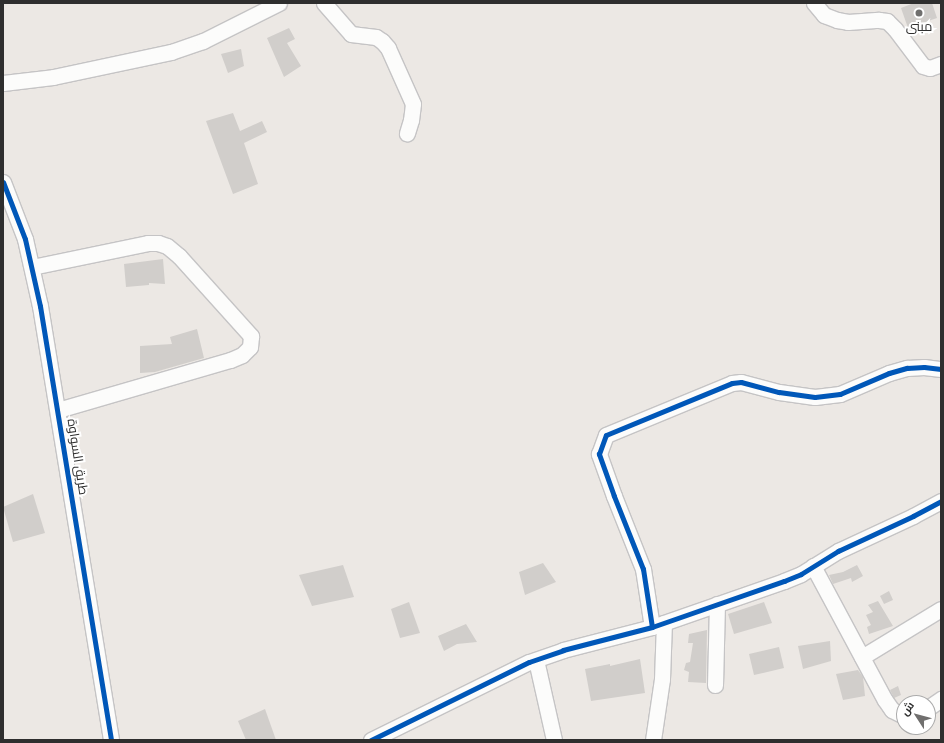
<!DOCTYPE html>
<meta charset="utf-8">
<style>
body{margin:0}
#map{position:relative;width:944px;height:743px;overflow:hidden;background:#ece8e4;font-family:"DM Sans",Cairo,sans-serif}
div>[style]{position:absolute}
.building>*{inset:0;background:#d1cecb}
.roads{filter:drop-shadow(1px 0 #c5c4c5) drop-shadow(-1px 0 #c5c4c5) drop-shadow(0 1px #c5c4c5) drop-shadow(0 -1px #c5c4c5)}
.minor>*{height:15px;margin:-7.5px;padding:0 7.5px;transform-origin:7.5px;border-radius:7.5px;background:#fcfcfb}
.cycleway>*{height:5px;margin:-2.5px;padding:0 2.5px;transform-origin:2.5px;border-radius:2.5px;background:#0057b8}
.dots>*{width:11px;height:11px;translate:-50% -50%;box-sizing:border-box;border:2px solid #fff;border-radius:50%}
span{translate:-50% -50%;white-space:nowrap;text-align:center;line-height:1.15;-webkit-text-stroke:4px #fff;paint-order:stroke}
.poi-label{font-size:13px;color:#2e2e2e}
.street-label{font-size:13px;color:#2e2e2e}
.frame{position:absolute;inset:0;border:4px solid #2e2e2e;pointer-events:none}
.north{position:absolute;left:896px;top:695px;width:40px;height:40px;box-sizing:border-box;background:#fff;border:1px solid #ababab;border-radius:50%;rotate:306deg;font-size:11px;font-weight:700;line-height:16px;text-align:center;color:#2e2e2e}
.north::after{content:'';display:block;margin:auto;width:14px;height:18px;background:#706f6e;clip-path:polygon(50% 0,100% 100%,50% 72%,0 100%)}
</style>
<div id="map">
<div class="building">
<div style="clip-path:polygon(914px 3px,932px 3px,937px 18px,908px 28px,901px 8px)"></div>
<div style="clip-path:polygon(289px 28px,295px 39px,287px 43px,301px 66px,284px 77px,267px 38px)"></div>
<div style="clip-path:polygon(241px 49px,244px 66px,228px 73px,221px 54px)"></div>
<div style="clip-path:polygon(233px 113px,240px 131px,262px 121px,267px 132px,244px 143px,258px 184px,233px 194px,206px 121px)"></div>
<div style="clip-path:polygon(163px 259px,165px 284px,149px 283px,149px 285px,126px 287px,124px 264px)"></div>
<div style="clip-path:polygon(197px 329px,204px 358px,155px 372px,140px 373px,140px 346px,172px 344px,170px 337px)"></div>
<div style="clip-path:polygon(33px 494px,45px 533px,13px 542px,3px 507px)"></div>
<div style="clip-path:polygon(543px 563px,556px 582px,525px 595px,519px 572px)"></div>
<div style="clip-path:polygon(343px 565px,354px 597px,312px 606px,299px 575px)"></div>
<div style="clip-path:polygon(857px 565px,863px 576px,852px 582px,851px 578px,833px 584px,829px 575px,843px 572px)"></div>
<div style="clip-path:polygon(889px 591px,893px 600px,884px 604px,880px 596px)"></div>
<div style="clip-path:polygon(878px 601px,893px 626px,869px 634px,867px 627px,871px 625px,866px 615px,873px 612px,868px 605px)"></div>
<div style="clip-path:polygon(409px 602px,420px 633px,400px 638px,391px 609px)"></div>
<div style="clip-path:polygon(764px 602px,772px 623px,734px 634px,728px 614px)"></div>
<div style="clip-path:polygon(466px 624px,477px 642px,457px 644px,444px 651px,438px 636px)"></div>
<div style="clip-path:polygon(707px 630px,706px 683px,688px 682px,689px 672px,684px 670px,686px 663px,690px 662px,693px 643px,688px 643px,689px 634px)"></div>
<div style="clip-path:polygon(830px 641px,831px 661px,803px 669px,798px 646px)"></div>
<div style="clip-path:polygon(779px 647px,784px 668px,754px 675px,749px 654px)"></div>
<div style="clip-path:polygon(640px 659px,645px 693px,591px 701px,585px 669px,610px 664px,610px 666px)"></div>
<div style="clip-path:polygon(858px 670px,863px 677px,865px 696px,843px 700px,836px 674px)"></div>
<div style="clip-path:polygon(898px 686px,901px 695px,894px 698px,890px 690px)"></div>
<div style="clip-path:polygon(265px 709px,276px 740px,246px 740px,238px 721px)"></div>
</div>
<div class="roads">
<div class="minor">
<div style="left:324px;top:3px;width:41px;rotate:48.9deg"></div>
<div style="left:351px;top:34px;width:25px;rotate:7deg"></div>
<div style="left:376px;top:37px;width:7px;rotate:34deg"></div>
<div style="left:382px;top:41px;width:9px;rotate:49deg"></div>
<div style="left:388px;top:48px;width:61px;rotate:65.9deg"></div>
<div style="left:413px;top:104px;width:16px;rotate:97deg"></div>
<div style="left:411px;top:120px;width:14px;rotate:107deg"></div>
<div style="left:814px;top:3px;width:16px;rotate:50deg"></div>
<div style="left:824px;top:15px;width:14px;rotate:21deg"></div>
<div style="left:837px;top:20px;width:11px;rotate:10deg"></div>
<div style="left:848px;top:22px;width:31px;rotate:-4deg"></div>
<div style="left:879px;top:20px;width:8px;rotate:7deg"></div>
<div style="left:887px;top:21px;width:11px;rotate:45deg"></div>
<div style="left:895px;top:29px;width:46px;rotate:52.9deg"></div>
<div style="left:923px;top:66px;width:7px;rotate:16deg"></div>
<div style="left:930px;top:68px;width:12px;rotate:-20deg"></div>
<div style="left:3px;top:83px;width:50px;rotate:-6.8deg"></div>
<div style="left:53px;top:77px;width:121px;rotate:-12deg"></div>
<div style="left:171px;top:52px;width:34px;rotate:-19deg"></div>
<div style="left:203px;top:41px;width:85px;rotate:-26.6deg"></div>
<div style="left:3px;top:182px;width:61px;rotate:68.9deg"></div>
<div style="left:25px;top:239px;width:69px;rotate:77.4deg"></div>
<div style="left:40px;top:306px;width:440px;rotate:80.7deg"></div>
<div style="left:32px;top:267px;width:118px;rotate:-11.7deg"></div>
<div style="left:148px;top:243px;width:10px"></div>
<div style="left:158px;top:243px;width:9px;rotate:18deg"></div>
<div style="left:167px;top:246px;width:16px;rotate:40deg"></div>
<div style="left:179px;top:256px;width:108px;rotate:48deg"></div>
<div style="left:251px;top:336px;width:11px;rotate:95deg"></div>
<div style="left:250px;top:347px;width:11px;rotate:135deg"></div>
<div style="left:242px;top:355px;width:13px;rotate:157deg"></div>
<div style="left:230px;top:360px;width:179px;rotate:163.8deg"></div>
<div style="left:813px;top:566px;width:152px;rotate:61.8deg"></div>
<div style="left:885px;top:700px;width:12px;rotate:55deg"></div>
<div style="left:892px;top:710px;width:13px;rotate:27deg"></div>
<div style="left:652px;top:627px;width:59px;rotate:-98.8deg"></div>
<div style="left:643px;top:569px;width:79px;rotate:-111.7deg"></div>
<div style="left:614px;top:496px;width:45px;rotate:-109.7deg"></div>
<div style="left:599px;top:454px;width:20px;rotate:-70deg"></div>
<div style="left:606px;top:435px;width:136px;rotate:-22.4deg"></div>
<div style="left:732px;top:383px;width:9px;rotate:-6deg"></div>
<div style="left:741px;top:382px;width:39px;rotate:15deg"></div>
<div style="left:779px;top:392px;width:36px;rotate:8deg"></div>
<div style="left:815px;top:397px;width:25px;rotate:-7deg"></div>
<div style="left:840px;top:394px;width:53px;rotate:-23.2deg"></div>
<div style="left:889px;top:373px;width:19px;rotate:-16deg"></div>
<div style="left:907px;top:368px;width:17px;rotate:-3deg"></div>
<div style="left:924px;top:367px;width:17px;rotate:7deg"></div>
<div style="left:862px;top:657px;width:92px;rotate:-31.3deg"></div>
<div style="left:536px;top:660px;width:82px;rotate:77.3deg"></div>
<div style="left:715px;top:685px;width:81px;rotate:-88.6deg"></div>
<div style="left:928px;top:708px;width:16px;rotate:-35deg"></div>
<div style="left:371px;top:740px;width:176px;rotate:-26.3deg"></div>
<div style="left:529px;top:662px;width:36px;rotate:-19deg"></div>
<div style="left:563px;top:650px;width:92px;rotate:-14.5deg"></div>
<div style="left:652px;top:627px;width:140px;rotate:-19.2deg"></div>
<div style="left:784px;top:581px;width:18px;rotate:-22deg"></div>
<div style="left:801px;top:574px;width:44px;rotate:-31.9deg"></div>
<div style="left:838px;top:551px;width:83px;rotate:-25deg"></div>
<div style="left:913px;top:516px;width:32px;rotate:-28deg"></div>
<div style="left:653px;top:740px;width:62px;rotate:-81.6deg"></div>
<div style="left:662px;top:679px;width:56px;rotate:-88deg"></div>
</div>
</div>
<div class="cycleway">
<div style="left:3px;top:182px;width:61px;rotate:68.9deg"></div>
<div style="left:25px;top:239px;width:69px;rotate:77.4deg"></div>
<div style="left:40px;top:306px;width:440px;rotate:80.7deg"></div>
<div style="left:652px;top:627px;width:59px;rotate:-98.8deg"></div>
<div style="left:643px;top:569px;width:79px;rotate:-111.7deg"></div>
<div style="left:614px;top:496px;width:45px;rotate:-109.7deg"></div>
<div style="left:599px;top:454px;width:20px;rotate:-70deg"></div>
<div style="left:606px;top:435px;width:136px;rotate:-22.4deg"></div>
<div style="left:732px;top:383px;width:9px;rotate:-6deg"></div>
<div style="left:741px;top:382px;width:39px;rotate:15deg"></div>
<div style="left:779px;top:392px;width:36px;rotate:8deg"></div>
<div style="left:815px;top:397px;width:25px;rotate:-7deg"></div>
<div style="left:840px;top:394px;width:53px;rotate:-23.2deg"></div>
<div style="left:889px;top:373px;width:19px;rotate:-16deg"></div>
<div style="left:907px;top:368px;width:17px;rotate:-3deg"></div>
<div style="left:924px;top:367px;width:17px;rotate:7deg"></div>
<div style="left:371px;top:740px;width:176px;rotate:-26.3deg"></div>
<div style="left:529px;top:662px;width:36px;rotate:-19deg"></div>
<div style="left:563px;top:650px;width:92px;rotate:-14.5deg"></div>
<div style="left:652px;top:627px;width:140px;rotate:-19.2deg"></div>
<div style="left:784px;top:581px;width:18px;rotate:-22deg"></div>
<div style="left:801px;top:574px;width:44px;rotate:-31.9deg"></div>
<div style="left:838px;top:551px;width:83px;rotate:-25deg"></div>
<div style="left:913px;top:516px;width:32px;rotate:-28deg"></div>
</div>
<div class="dots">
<div style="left:919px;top:13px;background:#706f6e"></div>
</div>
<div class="poi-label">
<span style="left:919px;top:27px">مبنى</span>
</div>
<div class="street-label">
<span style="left:77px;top:457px;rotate:81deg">طريق السواوة</span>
</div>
<div class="frame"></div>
<div class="north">ش</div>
</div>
